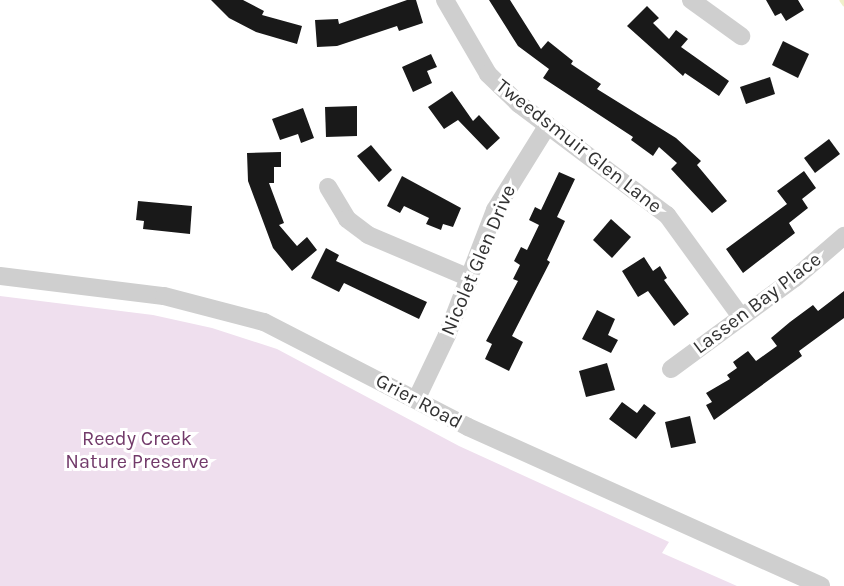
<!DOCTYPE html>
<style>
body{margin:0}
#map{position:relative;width:844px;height:586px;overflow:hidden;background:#fff;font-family:Karla,sans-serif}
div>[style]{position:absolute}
.green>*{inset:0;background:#efdfee}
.stream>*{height:4.5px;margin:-2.25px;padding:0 2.25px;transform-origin:2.25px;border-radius:2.25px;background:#f0f0cb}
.building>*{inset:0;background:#191919}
.minor>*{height:18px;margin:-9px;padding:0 9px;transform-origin:9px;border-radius:9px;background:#cfcfcf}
span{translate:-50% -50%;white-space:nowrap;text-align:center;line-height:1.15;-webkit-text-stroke:6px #fff;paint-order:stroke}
.street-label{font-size:20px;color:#323232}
.park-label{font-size:20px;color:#723a6a}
</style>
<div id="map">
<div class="green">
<div style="clip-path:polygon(0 296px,153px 315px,212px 328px,277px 349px,459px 446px,669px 542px,662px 553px,737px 586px,0 586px)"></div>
</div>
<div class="stream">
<div style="left:842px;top:0;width:4px;rotate:56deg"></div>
</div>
<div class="building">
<div style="clip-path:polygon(211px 0,243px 0,264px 11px,262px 15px,302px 26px,297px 44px,256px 32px,229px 18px)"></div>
<div style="clip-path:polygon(407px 0,416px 0,423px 23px,399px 31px,397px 26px,337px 46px,317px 47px,315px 20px,338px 19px,339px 24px)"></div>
<div style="clip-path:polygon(489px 0,510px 0,541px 49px,548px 41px,573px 61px,571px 64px,601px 84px,597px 89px,676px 138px,701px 161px,697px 165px,727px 201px,712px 213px,671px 169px,677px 163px,659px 147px,653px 156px,631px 140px,633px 137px,543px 78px,549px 69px,518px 46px)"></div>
<div style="clip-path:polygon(766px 0,798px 0,804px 10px,786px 21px,781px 13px,775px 16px)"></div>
<div style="clip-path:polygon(647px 6px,659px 18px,653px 23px,669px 39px,676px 30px,688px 39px,681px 47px,729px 81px,719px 96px,685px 73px,683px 76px,627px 26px)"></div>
<div style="clip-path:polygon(783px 41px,809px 54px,798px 78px,772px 65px)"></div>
<div style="clip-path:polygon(431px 54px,437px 67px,427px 71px,432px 83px,413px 92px,402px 67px)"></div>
<div style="clip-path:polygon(770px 77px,775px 94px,746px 104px,740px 87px)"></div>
<div style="clip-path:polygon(452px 91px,473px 121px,479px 115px,500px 138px,487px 150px,458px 120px,444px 129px,428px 107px)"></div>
<div style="clip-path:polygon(357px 106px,357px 136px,326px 137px,325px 107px)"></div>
<div style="clip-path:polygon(303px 108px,314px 138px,301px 143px,298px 134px,280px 140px,272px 119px)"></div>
<div style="clip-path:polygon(829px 139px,840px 154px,815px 173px,804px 158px)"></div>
<div style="clip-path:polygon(371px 145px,392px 170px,379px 182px,357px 156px)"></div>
<div style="clip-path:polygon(281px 152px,281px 167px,274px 167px,274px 183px,269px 183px,284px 223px,279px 225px,297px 246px,307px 237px,317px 250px,292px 271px,273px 248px,248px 181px,247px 153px)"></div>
<div style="clip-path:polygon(804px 171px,816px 188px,802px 199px,808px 208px,789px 223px,795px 233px,743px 273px,726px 249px,787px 204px,777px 191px)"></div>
<div style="clip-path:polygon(559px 172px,575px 179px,557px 217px,565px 221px,547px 260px,550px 262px,512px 336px,523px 342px,509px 371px,485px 359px,492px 344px,486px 341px,518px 281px,513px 279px,520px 265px,514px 261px,521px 247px,527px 250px,539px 225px,529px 220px,535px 207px,541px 210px)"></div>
<div style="clip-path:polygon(402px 176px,461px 208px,453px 227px,443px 224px,441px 230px,426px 224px,429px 218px,404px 206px,400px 213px,387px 206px)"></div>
<div style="clip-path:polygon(138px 201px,192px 206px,190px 234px,143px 229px,144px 221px,136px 220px)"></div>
<div style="clip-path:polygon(611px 219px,631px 237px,612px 258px,593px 240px)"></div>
<div style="clip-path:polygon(326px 248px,339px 255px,336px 261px,427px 302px,419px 319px,344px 283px,339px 292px,311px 278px)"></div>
<div style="clip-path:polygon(644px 257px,653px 271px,660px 266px,667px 278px,664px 280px,689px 314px,674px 326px,648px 291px,638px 297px,622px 271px)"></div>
<div style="clip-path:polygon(844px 291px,844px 318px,799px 351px,802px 356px,714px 420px,706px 405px,712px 402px,706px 393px,730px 379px,727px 375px,737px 368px,733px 362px,748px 351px,756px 361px,777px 346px,771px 338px,790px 322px,813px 305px,818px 311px)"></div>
<div style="clip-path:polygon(597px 310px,615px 319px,608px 335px,618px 340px,611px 353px,582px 339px)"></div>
<div style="clip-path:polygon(607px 363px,615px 390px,586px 397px,579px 371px)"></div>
<div style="clip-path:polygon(622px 402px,637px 413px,644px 404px,656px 413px,636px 439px,609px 419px)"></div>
<div style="clip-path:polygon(690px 416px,696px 443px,671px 448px,665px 422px)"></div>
</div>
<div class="minor">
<div style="left:445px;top:0;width:86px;rotate:59.8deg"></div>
<div style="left:488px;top:74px;width:43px;rotate:44.1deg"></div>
<div style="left:519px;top:104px;width:185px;rotate:36.9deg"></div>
<div style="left:667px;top:215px;width:126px;rotate:54deg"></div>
<div style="left:691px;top:0;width:62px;rotate:35.8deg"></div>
<div style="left:328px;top:187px;width:37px;rotate:59deg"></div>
<div style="left:347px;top:219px;width:26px;rotate:37deg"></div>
<div style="left:368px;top:235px;width:111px;rotate:22.9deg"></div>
<div style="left:0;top:276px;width:165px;rotate:7deg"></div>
<div style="left:164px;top:296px;width:103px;rotate:14.6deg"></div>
<div style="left:264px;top:322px;width:229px;rotate:27.2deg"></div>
<div style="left:468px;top:427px;width:387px;rotate:24.2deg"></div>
<div style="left:671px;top:369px;width:154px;rotate:-36.3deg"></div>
<div style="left:795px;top:278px;width:65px;rotate:-40.6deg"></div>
<div style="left:416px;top:400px;width:72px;rotate:-64.5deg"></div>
<div style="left:447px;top:335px;width:134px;rotate:-69deg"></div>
<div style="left:495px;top:210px;width:100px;rotate:-58.1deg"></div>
</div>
<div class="street-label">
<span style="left:579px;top:146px;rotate:38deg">Tweedsmuir Glen Lane</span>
<span style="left:478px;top:260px;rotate:-67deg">Nicolet Glen Drive</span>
<span style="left:757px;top:303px;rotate:-37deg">Lassen Bay Place</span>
<span style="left:419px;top:401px;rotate:28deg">Grier Road</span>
</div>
<div class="park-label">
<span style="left:137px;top:450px">Reedy Creek<br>Nature Preserve</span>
</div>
</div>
